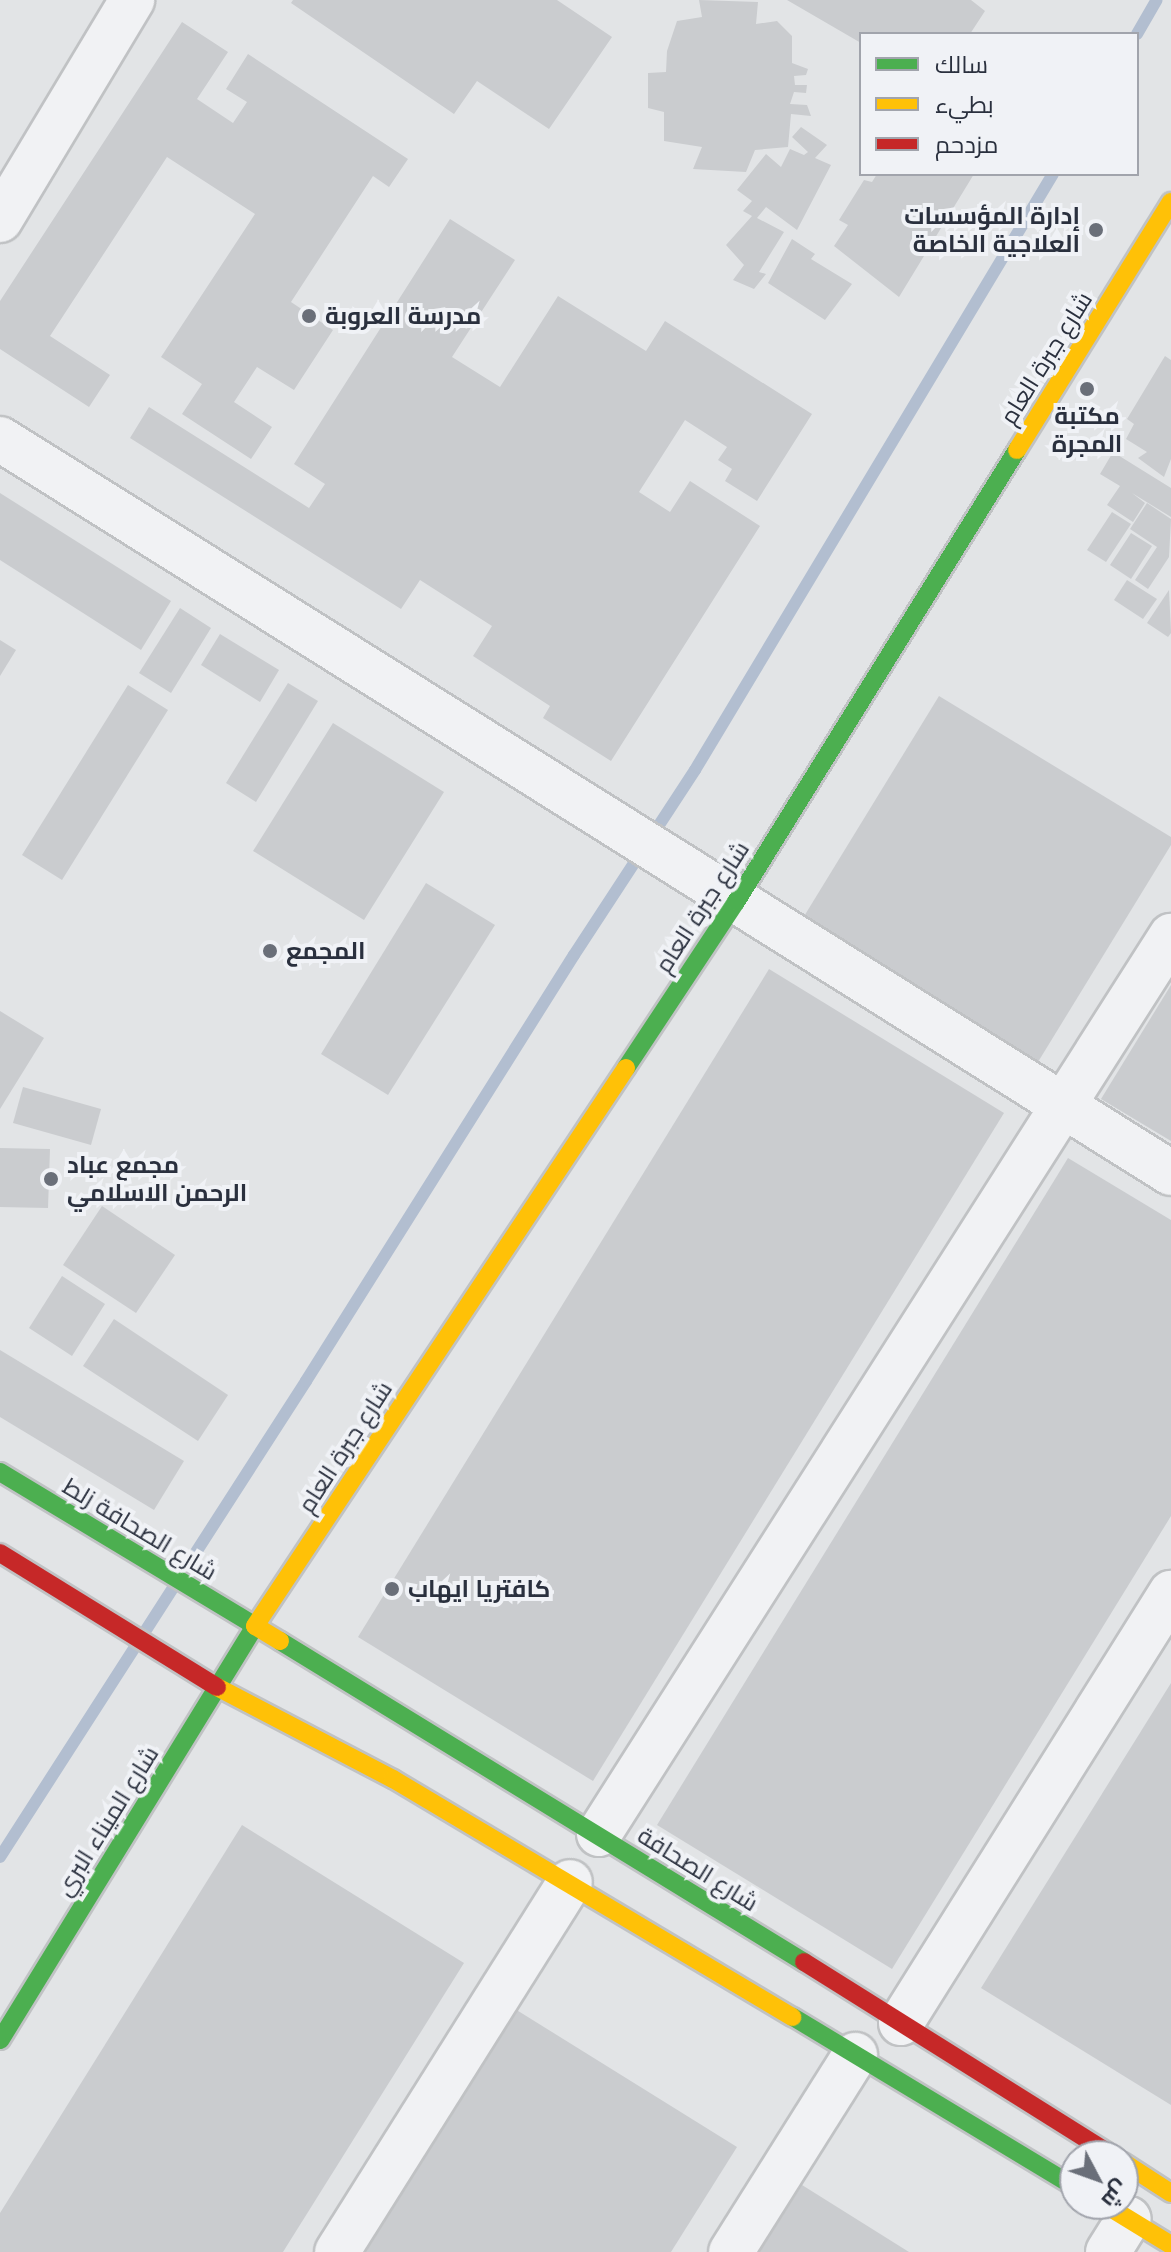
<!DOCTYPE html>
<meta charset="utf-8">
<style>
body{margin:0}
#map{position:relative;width:1171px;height:2252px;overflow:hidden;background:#e2e4e6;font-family:Mulish,Cairo,sans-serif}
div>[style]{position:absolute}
.stream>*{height:12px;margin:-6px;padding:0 6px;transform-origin:6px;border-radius:6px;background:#b2bed0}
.building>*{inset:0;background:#cacccf}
.roads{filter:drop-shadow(2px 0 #c0c2c4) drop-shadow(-2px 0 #c0c2c4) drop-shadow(0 2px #c0c2c4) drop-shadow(0 -2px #c0c2c4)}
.street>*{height:44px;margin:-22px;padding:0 22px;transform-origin:22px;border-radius:22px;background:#f1f2f4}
.fast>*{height:18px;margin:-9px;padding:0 9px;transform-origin:9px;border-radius:9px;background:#4caf50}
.slow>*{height:18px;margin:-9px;padding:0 9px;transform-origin:9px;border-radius:9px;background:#ffc107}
.jam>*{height:18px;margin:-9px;padding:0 9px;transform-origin:9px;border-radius:9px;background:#c62828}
.dots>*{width:22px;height:22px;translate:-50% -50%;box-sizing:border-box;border:4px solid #f0f2f6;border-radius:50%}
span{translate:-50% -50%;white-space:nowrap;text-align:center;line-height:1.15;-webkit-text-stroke:8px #f0f2f6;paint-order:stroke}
.poi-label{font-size:24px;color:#2a303e;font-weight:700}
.right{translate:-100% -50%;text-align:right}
.left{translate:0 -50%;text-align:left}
.street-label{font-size:24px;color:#2a303e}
.legend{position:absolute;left:859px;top:32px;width:280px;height:144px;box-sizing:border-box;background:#f0f2f6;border:2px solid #a1a4ac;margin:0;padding:10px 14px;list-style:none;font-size:24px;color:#2a303e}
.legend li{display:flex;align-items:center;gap:16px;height:40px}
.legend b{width:40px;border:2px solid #a1a4ac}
.north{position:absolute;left:1059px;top:2140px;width:80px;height:80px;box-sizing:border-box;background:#f0f2f6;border:2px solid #a1a4ac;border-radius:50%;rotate:131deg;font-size:22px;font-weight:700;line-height:32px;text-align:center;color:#2a303e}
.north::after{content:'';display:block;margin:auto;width:28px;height:36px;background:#6a6f79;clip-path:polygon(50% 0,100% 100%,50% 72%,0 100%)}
</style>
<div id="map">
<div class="stream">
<div style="left:1137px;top:34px;width:39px;rotate:-60deg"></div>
<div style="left:0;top:1857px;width:566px;rotate:-57.26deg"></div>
<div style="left:306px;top:1381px;width:503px;rotate:-57.83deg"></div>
<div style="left:574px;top:955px;width:221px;rotate:-56.8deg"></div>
<div style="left:695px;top:770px;width:695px;rotate:-59.01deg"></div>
</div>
<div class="building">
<div style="clip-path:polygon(293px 0,557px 0,612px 37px,549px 129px,477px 81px,454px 114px,291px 3px)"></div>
<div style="clip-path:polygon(699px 0,758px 2px,756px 24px,777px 21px,792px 36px,792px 63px,808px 69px,806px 75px,794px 76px,795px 85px,807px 85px,806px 93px,794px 92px,790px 104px,807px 105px,811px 116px,791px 114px,788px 147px,755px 150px,746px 172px,693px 169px,702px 147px,664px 141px,664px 112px,648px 108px,648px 73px,666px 72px,667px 51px,677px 21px,702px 17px)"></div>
<div style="clip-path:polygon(787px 0,971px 0,985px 11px,970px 34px,861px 34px,861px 43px)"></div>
<div style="clip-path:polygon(182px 22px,228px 52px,197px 99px,233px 123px,247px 102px,226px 89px,248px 54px,408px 159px,389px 187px,373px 176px,291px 302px,333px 330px,294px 390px,257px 367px,234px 402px,272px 427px,251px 459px,182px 414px,202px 384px,161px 357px,255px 214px,167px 157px,50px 336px,110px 375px,89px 407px,0 349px,0 301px)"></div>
<div style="clip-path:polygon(801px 127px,827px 145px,815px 158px,831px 165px,797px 230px,766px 207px,757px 218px,784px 232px,759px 272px,766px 274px,754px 289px,733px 280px,744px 265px,726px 245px,752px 216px,743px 211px,752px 201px,737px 190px,766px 154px,781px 167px,790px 149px,804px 155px,808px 152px,792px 137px)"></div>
<div style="clip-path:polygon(877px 174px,974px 174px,899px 297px,834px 246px,848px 225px,839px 220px,864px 180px,872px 182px)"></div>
<div style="clip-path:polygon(450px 219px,515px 260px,452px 357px,500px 387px,558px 296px,646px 351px,665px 321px,812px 414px,757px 501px,725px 481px,732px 469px,718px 460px,727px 447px,685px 420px,639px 492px,670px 512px,690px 481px,760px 526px,611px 761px,543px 718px,550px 706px,473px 656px,492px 626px,420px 580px,401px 609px,130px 438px,149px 407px,309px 508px,325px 484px,294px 464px)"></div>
<div style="clip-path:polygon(792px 239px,815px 254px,811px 259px,852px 284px,825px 320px,768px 283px)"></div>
<div style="clip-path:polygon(1165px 356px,1171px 360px,1171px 459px,1164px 477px,1138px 458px,1147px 452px,1126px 439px,1134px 424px,1127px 419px)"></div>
<div style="clip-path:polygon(1113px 452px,1171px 488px,1171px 517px,1132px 493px,1145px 503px,1133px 522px,1107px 505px,1120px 486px,1100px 474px)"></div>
<div style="clip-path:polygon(0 493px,171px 601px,141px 650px,0 560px)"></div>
<div style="clip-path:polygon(1147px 503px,1171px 519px,1169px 557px,1148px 589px,1135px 580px,1157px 547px,1130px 529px)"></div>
<div style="clip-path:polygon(1112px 512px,1131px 524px,1106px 562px,1087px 550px)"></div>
<div style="clip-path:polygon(1131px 533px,1152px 546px,1131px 579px,1110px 565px)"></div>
<div style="clip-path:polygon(1127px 580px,1157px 599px,1143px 619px,1114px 600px)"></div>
<div style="clip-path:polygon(1169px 590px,1171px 633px,1168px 637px,1147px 623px)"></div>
<div style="clip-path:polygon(180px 608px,211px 628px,171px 693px,139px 673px)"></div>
<div style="clip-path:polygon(220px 634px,279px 670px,260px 702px,201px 665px)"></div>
<div style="clip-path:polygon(0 640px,16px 650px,0 676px)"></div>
<div style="clip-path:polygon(288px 683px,318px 701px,256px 802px,226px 783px)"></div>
<div style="clip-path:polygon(128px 685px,168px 710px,62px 880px,22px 855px)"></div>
<div style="clip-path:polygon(939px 696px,1171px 837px,1171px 845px,1038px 1062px,803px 918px)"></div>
<div style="clip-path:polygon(333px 723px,444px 792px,364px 920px,253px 851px)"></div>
<div style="clip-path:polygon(426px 883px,495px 925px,388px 1095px,321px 1054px)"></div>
<div style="clip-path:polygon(769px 969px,1004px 1113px,593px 1781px,358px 1637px)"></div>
<div style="clip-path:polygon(1171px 985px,1171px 1141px,1101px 1099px)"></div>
<div style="clip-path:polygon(0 1011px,44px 1038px,0 1109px)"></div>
<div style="clip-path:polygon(23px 1087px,101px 1109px,91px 1145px,13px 1123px)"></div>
<div style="clip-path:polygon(0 1148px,50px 1149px,48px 1208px,0 1207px)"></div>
<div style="clip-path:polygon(1068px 1158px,1171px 1220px,1171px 1516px,892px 1969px,657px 1825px)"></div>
<div style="clip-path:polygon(102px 1206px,175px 1255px,136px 1313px,63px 1265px)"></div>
<div style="clip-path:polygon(62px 1276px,105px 1304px,72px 1356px,29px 1328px)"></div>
<div style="clip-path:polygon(114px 1319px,228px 1395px,198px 1441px,83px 1366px)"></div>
<div style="clip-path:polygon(0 1350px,184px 1461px,154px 1510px,0 1417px)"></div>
<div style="clip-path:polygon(1171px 1683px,1171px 2105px,981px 1988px)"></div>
<div style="clip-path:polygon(242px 1825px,464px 1963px,283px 2252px,0 2252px,0 2213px)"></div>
<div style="clip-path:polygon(515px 2009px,737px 2147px,671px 2252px,363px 2252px)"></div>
<div style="clip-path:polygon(802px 2185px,909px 2252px,759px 2252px)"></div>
</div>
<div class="roads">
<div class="street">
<div style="left:0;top:220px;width:257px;rotate:-59deg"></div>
<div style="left:0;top:439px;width:1382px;rotate:32.08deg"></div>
<div style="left:599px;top:1834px;width:1065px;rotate:-57.5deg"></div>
<div style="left:901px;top:2023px;width:508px;rotate:-57.88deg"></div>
<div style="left:337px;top:2252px;width:437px;rotate:-57.8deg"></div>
<div style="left:731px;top:2252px;width:233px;rotate:-57.8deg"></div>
<div style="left:1108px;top:2252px;width:39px;rotate:-58deg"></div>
</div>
<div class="fast">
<div style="left:626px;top:1068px;width:199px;rotate:-56.5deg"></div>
<div style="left:736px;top:902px;width:532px;rotate:-58.13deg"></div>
<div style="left:0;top:1472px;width:298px;rotate:31.1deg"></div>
<div style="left:255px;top:1626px;width:486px;rotate:121.6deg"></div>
<div style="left:280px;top:1641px;width:615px;rotate:31.49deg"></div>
<div style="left:793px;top:2017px;width:329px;rotate:31.1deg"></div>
</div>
<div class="slow">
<div style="left:1017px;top:450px;width:292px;rotate:-58.2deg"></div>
<div style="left:280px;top:1641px;width:29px;rotate:-149deg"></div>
<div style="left:255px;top:1626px;width:670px;rotate:-56.38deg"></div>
<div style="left:217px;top:1687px;width:199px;rotate:27.6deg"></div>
<div style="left:393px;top:1779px;width:465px;rotate:30.8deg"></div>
<div style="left:1123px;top:2162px;width:57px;rotate:32.9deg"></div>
<div style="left:1104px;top:2204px;width:79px;rotate:31.5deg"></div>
</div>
<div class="jam">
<div style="left:0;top:1553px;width:255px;rotate:31.7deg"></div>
<div style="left:804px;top:1962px;width:365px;rotate:32.1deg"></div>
</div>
</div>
<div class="dots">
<div style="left:1096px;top:230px;background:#6a6f79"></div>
<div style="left:309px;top:316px;background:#6a6f79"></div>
<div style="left:1087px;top:389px;background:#6a6f79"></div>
<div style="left:270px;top:951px;background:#6a6f79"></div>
<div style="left:51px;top:1179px;background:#6a6f79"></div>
<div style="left:392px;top:1589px;background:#6a6f79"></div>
</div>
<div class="poi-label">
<span class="right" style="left:1080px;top:230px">إدارة المؤسسات<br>العلاجية الخاصة</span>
<span class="left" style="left:325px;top:316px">مدرسة العروبة</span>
<span style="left:1087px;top:430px">مكتبة<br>المجرة</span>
<span class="left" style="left:286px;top:951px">المجمع</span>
<span class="left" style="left:67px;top:1179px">مجمع عباد<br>الرحمن الاسلامي</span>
<span class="left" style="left:408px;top:1589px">كافتريا ايهاب</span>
</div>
<div class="street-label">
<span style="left:1046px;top:358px;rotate:-58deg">شارع جبرة العام</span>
<span style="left:702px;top:907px;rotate:-57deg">شارع جبرة العام</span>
<span style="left:345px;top:1447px;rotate:-57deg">شارع جبرة العام</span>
<span style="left:140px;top:1529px;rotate:31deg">شارع الصحافة زلط</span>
<span style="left:107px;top:1821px;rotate:-58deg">شارع الميناء البري</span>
<span style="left:698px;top:1869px;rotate:32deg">شارع الصحافة</span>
</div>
<ul class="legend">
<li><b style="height:10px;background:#4caf50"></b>سالك</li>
<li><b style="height:10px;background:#ffc107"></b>بطيء</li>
<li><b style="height:10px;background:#c62828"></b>مزدحم</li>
</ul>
<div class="north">ش</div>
</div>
